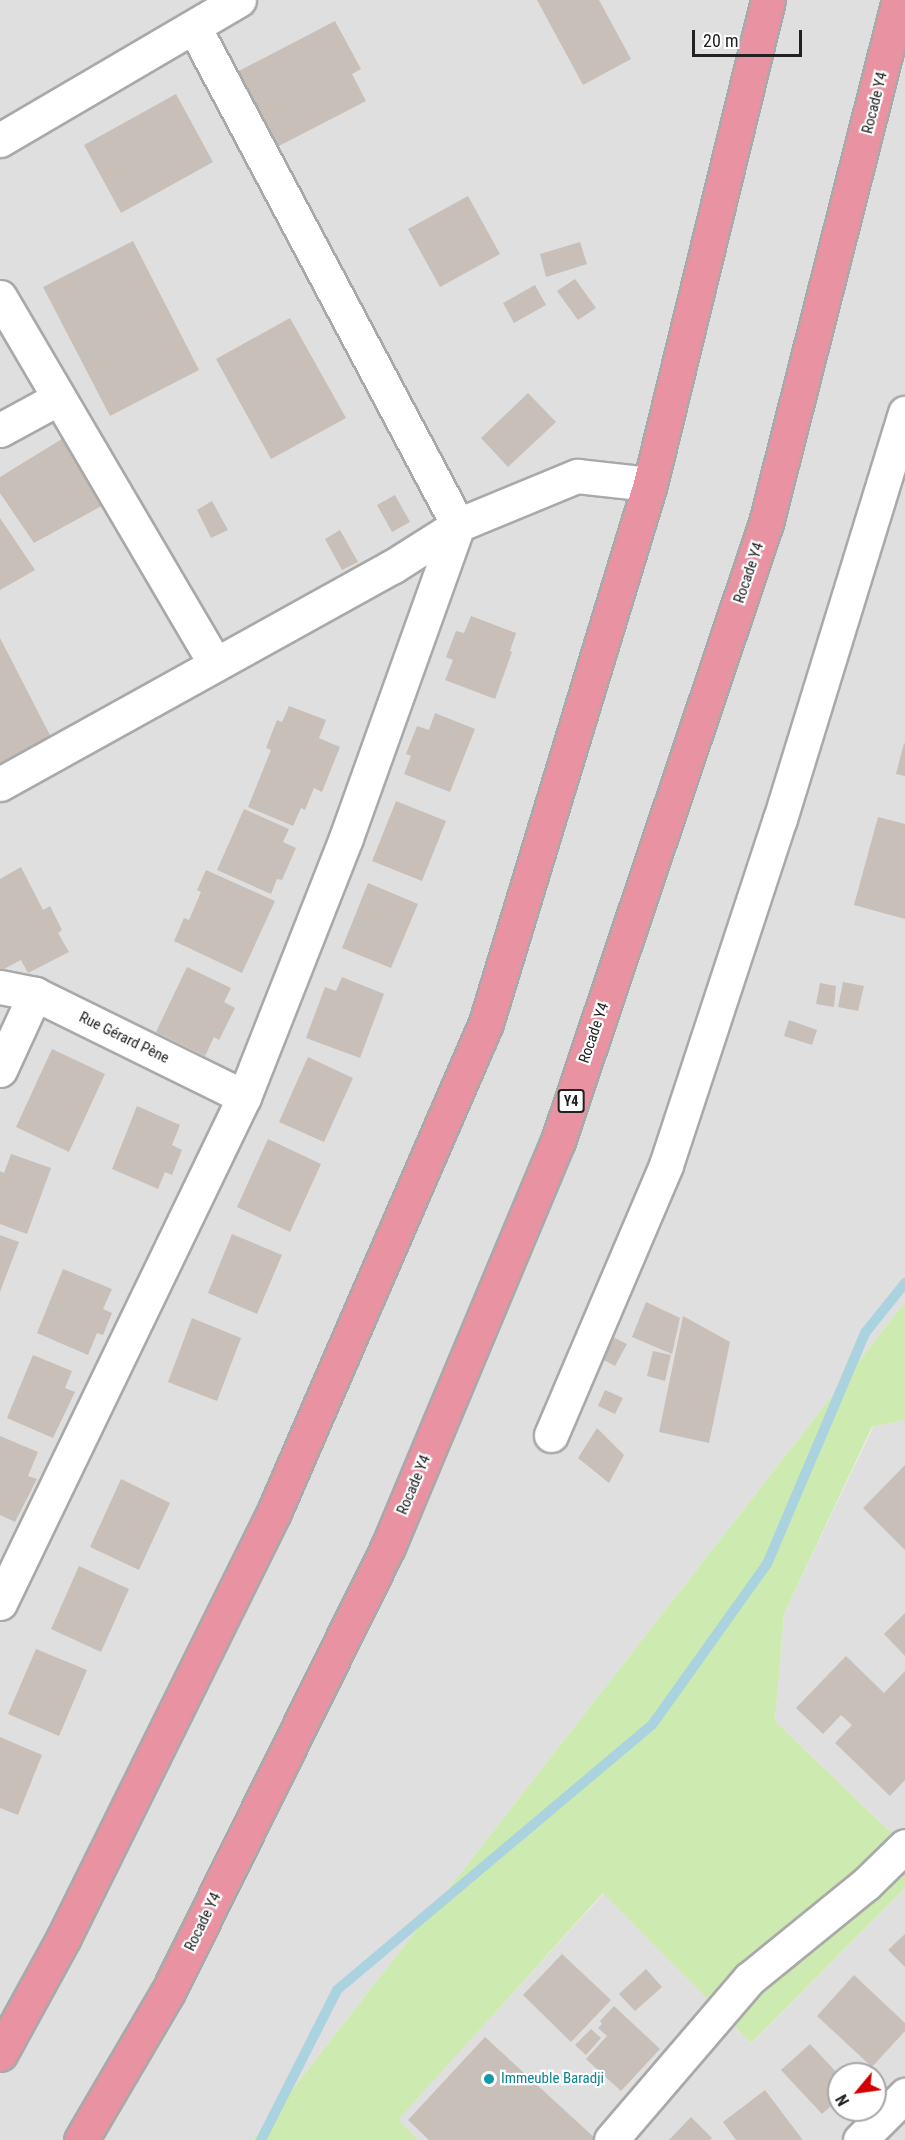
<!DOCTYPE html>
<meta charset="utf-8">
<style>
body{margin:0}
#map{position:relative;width:905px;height:2140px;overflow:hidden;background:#f2efe9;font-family:"Roboto Condensed",sans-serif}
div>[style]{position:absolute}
.residential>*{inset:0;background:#e0dfdf}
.grass>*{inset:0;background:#cdebb0}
.stream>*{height:10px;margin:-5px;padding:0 5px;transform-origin:5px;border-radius:5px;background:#aad3df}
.building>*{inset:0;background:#c7bfb8}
.roads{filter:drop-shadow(2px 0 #a9a9a9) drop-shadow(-2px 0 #a9a9a9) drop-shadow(0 2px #a9a9a9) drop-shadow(0 -2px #a9a9a9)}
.minor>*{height:33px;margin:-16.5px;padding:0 16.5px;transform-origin:16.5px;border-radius:16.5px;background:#fff}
.highway>*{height:33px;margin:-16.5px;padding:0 16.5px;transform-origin:16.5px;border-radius:16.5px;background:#e892a2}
.dots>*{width:16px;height:16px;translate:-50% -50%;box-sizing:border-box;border:3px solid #fff;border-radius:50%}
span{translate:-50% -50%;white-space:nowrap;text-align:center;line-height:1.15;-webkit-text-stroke:4.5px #fff;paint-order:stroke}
.shield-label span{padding:2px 4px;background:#fff;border:2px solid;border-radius:4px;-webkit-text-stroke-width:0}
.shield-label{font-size:14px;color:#222;font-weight:700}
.street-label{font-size:15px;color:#222}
.culture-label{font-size:15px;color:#0d838f}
.left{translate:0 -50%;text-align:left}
.north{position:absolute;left:827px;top:2062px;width:60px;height:60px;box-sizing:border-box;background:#fff;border:2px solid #a7a7a7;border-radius:50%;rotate:241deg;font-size:16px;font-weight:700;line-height:24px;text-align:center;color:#222}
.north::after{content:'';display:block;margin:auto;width:21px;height:27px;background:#d40000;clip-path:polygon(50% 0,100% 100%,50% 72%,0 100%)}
.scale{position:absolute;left:692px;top:30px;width:110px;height:27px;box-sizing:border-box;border:3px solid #222;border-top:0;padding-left:8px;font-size:18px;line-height:21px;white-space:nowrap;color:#222;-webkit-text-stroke:4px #fff;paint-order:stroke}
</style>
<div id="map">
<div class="residential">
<div style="clip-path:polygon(0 0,905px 0,905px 1302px,253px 2140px,0 2140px)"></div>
<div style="clip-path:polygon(905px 1420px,905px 1846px,775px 1721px,784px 1614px,873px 1427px)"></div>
<div style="clip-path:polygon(evenodd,905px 1888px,905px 2140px,419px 2140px,397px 2120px,604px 1893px,751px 2043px,905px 1888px,839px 2074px,875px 2074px,875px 2110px,839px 2110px,839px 2074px)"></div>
</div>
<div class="grass">
<div style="clip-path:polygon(905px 1302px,905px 1420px,872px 1427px,784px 1614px,775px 1721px,905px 1846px,905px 1888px,751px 2043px,603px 1893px,398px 2120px,419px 2140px,253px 2140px)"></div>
</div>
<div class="stream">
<div style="left:261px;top:2140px;width:168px;rotate:-63.1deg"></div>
<div style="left:337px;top:1990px;width:412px;rotate:-40.1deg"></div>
<div style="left:652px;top:1725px;width:198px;rotate:-54.5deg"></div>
<div style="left:767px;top:1564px;width:251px;rotate:-67deg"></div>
<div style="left:865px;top:1333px;width:64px;rotate:-51.3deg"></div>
</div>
<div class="building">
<div style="clip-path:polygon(537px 0,599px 0,631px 59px,583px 85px)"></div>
<div style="clip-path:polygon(335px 21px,361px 69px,352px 74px,366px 101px,277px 147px,237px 72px)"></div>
<div style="clip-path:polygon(176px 94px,213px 162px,121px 213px,84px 145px)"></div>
<div style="clip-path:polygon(468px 196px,500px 254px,440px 287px,408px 229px)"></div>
<div style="clip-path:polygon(133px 241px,199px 370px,110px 416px,43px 287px)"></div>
<div style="clip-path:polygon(580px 242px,587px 264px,546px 277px,540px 254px)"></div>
<div style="clip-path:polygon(575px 279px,596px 308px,578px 320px,557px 291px)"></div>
<div style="clip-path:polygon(535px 285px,546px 305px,514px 323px,503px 303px)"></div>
<div style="clip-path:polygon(290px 318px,346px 418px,271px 459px,216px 359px)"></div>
<div style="clip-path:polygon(528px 393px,556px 422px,508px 467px,481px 438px)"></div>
<div style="clip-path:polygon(70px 434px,107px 503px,34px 543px,0 493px,0 477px)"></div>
<div style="clip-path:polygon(395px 495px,410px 522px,392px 532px,377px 505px)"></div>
<div style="clip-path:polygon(212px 501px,228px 530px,211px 538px,197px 510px)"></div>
<div style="clip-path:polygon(0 518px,35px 570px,0 590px)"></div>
<div style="clip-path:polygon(340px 530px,358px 562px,342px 570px,325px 539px)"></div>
<div style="clip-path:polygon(471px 616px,516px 633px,510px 651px,512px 652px,495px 699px,445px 680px,453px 660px,446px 657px,456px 631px,464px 633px)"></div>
<div style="clip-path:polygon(0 638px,53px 741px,0 768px)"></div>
<div style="clip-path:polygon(289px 706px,326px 720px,319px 738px,340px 747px,322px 792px,314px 788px,305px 810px,301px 808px,293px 826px,248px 807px,271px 750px,266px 748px,277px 720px,282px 722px)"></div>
<div style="clip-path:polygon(435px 713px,475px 729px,450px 792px,404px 774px,411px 756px,406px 754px,417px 726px,429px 730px)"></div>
<div style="clip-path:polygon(904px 743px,905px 744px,905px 776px,896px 774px)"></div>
<div style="clip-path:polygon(396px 801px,446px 821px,422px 881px,372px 861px)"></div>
<div style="clip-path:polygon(244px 809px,289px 829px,283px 842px,296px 848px,282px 880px,277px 879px,271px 894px,217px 870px)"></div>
<div style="clip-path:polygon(878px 817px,905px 824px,905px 919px,854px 905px)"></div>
<div style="clip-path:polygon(21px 867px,43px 910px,50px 906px,62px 930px,58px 933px,69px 952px,28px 973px,21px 960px,0 971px,0 879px)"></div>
<div style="clip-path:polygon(206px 870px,275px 901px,242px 973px,174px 941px,184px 918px,189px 920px,201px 892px,197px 890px)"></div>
<div style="clip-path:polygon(368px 883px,418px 904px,391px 968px,342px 948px)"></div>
<div style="clip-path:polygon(187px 967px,231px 988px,224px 1002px,235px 1008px,219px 1040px,214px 1037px,205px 1056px,156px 1032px)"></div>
<div style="clip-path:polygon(342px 977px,384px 994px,360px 1058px,306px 1038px,325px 987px,336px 991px)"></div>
<div style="clip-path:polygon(843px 982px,864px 986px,858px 1011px,838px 1007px)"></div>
<div style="clip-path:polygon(820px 983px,836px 986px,834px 1007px,816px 1004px)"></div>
<div style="clip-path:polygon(789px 1020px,817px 1030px,812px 1045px,784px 1036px)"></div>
<div style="clip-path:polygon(52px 1049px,105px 1074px,69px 1152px,16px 1127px)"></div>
<div style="clip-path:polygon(308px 1057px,353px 1078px,324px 1142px,279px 1122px)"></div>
<div style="clip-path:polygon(137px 1106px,180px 1125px,172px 1145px,182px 1150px,172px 1175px,165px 1172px,158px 1189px,112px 1169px)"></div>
<div style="clip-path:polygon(268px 1139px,321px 1164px,290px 1232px,237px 1207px)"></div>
<div style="clip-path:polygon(11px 1154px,51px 1168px,27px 1234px,0 1224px,0 1171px,4px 1173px)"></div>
<div style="clip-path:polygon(232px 1234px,282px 1255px,257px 1314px,208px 1293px)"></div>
<div style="clip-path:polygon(0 1235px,19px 1242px,0 1292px)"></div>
<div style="clip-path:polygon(63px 1269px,112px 1289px,103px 1309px,112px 1313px,103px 1335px,97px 1333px,88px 1355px,37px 1333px)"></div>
<div style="clip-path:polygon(646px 1302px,680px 1318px,672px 1354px,632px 1337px)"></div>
<div style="clip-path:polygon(683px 1316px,730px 1342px,709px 1443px,659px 1432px)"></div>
<div style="clip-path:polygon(192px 1318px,241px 1338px,217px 1401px,168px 1382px)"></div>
<div style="clip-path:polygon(611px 1336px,627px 1344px,615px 1366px,600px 1358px)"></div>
<div style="clip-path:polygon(653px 1351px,671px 1355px,665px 1381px,647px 1376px)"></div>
<div style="clip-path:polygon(33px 1355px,72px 1371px,65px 1388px,75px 1392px,53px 1438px,7px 1418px)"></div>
<div style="clip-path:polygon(605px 1390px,623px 1398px,615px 1414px,598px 1406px)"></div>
<div style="clip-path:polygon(597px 1428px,624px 1455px,609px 1483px,578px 1458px)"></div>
<div style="clip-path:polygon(0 1436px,38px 1452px,28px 1476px,37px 1479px,15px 1522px,0 1515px)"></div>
<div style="clip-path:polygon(905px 1465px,905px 1550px,863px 1508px)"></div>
<div style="clip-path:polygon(121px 1479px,170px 1503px,139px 1570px,90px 1547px)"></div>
<div style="clip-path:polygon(79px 1566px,129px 1589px,101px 1652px,51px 1629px)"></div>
<div style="clip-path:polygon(905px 1613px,905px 1656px,884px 1634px)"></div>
<div style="clip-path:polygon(36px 1649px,87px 1670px,59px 1736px,8px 1714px)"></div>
<div style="clip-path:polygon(846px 1656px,884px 1693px,905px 1671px,905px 1780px,890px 1796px,835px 1743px,852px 1725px,841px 1715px,823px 1734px,796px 1708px)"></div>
<div style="clip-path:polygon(0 1737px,42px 1755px,18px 1815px,0 1808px)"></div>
<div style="clip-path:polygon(905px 1934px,905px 1967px,888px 1950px)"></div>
<div style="clip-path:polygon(562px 1954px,611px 2000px,571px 2042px,523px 1995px)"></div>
<div style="clip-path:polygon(646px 1969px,662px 1987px,635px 2011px,619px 1994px)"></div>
<div style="clip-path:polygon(854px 1975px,905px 2023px,905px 2031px,872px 2067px,817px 2016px)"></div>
<div style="clip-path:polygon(614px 2006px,660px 2049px,621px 2091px,586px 2059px,607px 2036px,598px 2028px,602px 2024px,600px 2021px)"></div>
<div style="clip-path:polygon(591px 2029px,601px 2038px,586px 2055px,575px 2045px)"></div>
<div style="clip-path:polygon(485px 2037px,597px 2140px,429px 2140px,408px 2120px)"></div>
<div style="clip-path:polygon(810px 2044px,839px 2075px,839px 2099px,822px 2114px,781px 2070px)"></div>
<div style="clip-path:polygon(765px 2090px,802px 2139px,801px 2140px,736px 2140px,723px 2122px)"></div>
<div style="clip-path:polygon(691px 2117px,712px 2138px,710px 2140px,669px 2140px)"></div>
</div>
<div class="roads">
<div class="minor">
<div style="left:0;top:140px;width:277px;rotate:-30.4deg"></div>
<div style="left:0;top:297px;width:425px;rotate:59.6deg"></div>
<div style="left:0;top:430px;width:67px;rotate:-28.5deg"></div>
<div style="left:0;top:784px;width:448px;rotate:-29deg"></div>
<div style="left:392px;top:567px;width:78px;rotate:-32.5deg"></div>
<div style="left:458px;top:525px;width:129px;rotate:-22.4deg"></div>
<div style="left:577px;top:476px;width:73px;rotate:6.3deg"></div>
<div style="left:0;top:987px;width:36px;rotate:11deg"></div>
<div style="left:35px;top:994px;width:233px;rotate:26.2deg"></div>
<div style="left:0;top:1070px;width:84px;rotate:-65.3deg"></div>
<div style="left:551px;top:1435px;width:293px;rotate:-66.9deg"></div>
<div style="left:666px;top:1165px;width:364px;rotate:-71.8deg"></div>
<div style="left:780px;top:819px;width:425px;rotate:-72.9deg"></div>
<div style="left:0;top:1603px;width:562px;rotate:-64.26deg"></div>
<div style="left:244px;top:1097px;width:278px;rotate:-68.5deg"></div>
<div style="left:346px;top:838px;width:332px;rotate:-70.3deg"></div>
<div style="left:458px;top:525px;width:564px;rotate:-117.93deg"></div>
<div style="left:611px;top:2140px;width:212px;rotate:-49.4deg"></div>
<div style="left:749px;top:1979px;width:151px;rotate:-39.1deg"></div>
<div style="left:866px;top:1884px;width:54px;rotate:-44.3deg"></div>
<div style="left:860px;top:2140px;width:64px;rotate:-45deg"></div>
</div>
<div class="highway">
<div style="left:0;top:2054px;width:133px;rotate:-61.3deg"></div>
<div style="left:64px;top:1937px;width:474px;rotate:-63.7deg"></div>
<div style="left:274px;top:1512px;width:533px;rotate:-66.56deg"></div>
<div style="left:486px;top:1023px;width:563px;rotate:-73.08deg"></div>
<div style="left:650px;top:484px;width:498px;rotate:-76.3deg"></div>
<div style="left:81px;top:2140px;width:172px;rotate:-59.6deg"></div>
<div style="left:168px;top:1992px;width:496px;rotate:-63.7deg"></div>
<div style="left:388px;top:1547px;width:440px;rotate:-67.3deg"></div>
<div style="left:558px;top:1141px;width:652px;rotate:-71.4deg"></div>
<div style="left:766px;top:523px;width:540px;rotate:-75.73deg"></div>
</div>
</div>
<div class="dots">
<div style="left:489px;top:2079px;background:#0f9aa8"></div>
</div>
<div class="shield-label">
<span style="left:571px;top:1101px">Y4</span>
</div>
<div class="street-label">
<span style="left:875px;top:103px;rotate:-76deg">Rocade Y4</span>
<span style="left:749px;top:573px;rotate:-71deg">Rocade Y4</span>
<span style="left:594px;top:1033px;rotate:-71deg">Rocade Y4</span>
<span style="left:124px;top:1038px;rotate:26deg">Rue Gérard Pène</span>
<span style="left:414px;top:1485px;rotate:-67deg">Rocade Y4</span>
<span style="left:203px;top:1922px;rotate:-64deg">Rocade Y4</span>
</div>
<div class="culture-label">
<span class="left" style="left:501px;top:2079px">Immeuble Baradji</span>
</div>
<div class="north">N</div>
<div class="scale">20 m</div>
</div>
